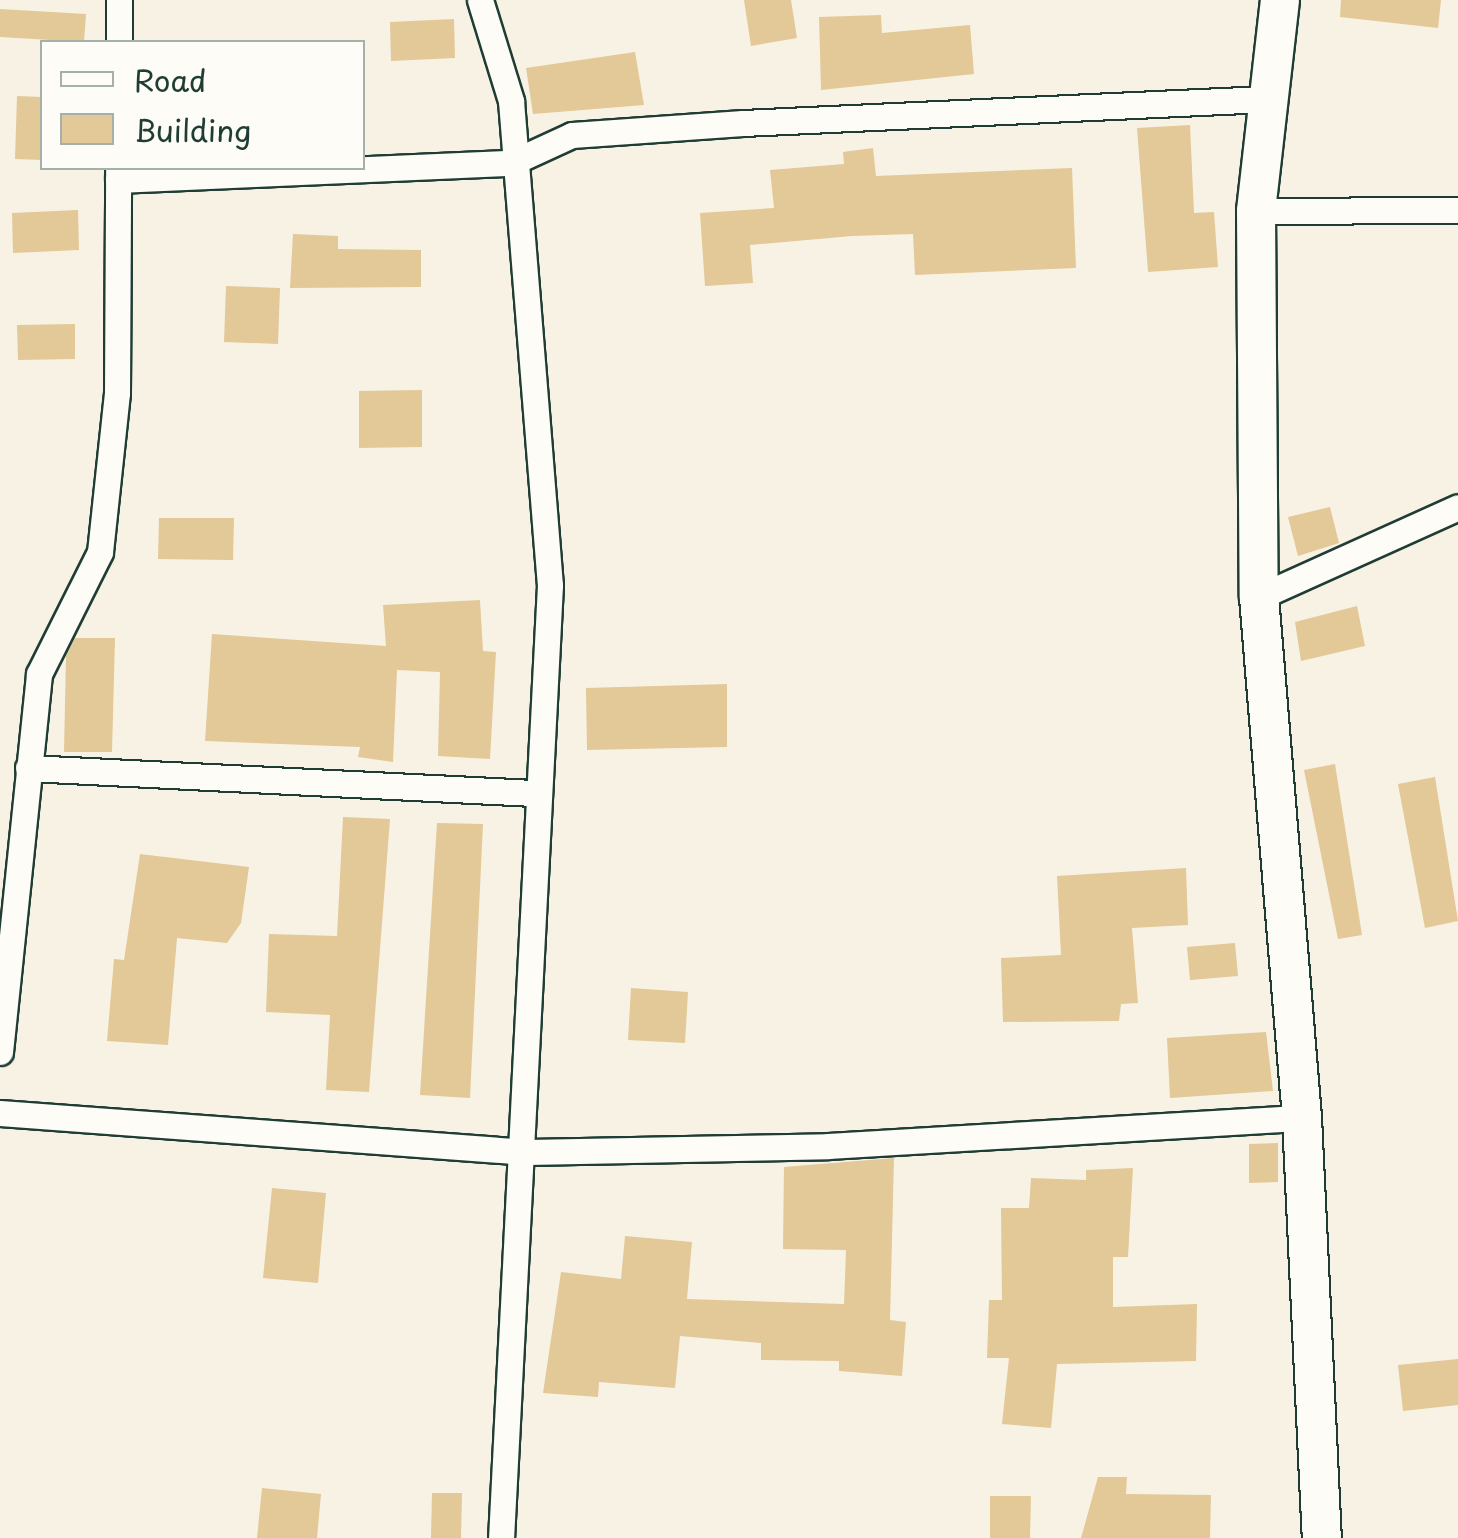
<!DOCTYPE html>
<style>
body{margin:0}
#map{position:relative;width:1458px;height:1538px;overflow:hidden;background:#f8f2e4;font-family:"Playpen Sans",sans-serif}
div>[style]{position:absolute}
.building>*{inset:0;background:#e3c898}
.roads{filter:drop-shadow(2px 0 #1f3d34) drop-shadow(-2px 0 #1f3d34) drop-shadow(0 2px #1f3d34) drop-shadow(0 -2px #1f3d34)}
.street>*{height:25px;margin:-12.5px;padding:0 12.5px;transform-origin:12.5px;border-radius:12.5px;background:#fdfcf7}
.secondary>*{height:38px;margin:-19px;padding:0 19px;transform-origin:19px;border-radius:19px;background:#fdfcf7}
span{translate:-50% -50%;white-space:nowrap;text-align:center;line-height:1.15;-webkit-text-stroke:8px #fdfcf7;paint-order:stroke}
.legend{position:absolute;left:40px;top:40px;width:325px;height:130px;box-sizing:border-box;background:#fdfcf7;border:2px solid #a4b0a9;margin:0;padding:12px 18px;list-style:none;font-size:30px;color:#1f3d34}
.legend li{display:flex;align-items:center;gap:20px;height:50px}
.legend b{width:50px;border:2px solid #a4b0a9}
</style>
<div id="map">
<div class="building">
<div style="clip-path:polygon(744px 0,791px 0,797px 38px,751px 46px)"></div>
<div style="clip-path:polygon(1341px 0,1441px 0,1438px 28px,1340px 17px)"></div>
<div style="clip-path:polygon(0 9px,86px 14px,84px 42px,0 37px)"></div>
<div style="clip-path:polygon(881px 15px,882px 33px,970px 25px,974px 74px,821px 90px,819px 17px)"></div>
<div style="clip-path:polygon(454px 19px,455px 58px,391px 61px,390px 22px)"></div>
<div style="clip-path:polygon(635px 52px,644px 105px,533px 114px,526px 68px)"></div>
<div style="clip-path:polygon(17px 96px,42px 97px,42px 160px,15px 159px)"></div>
<div style="clip-path:polygon(1190px 125px,1194px 213px,1214px 212px,1218px 267px,1148px 272px,1137px 128px)"></div>
<div style="clip-path:polygon(873px 148px,876px 176px,1072px 168px,1076px 268px,915px 275px,913px 234px,852px 236px,750px 245px,753px 283px,705px 286px,700px 213px,774px 208px,770px 170px,844px 164px,843px 152px)"></div>
<div style="clip-path:polygon(78px 210px,79px 250px,13px 253px,12px 213px)"></div>
<div style="clip-path:polygon(293px 234px,338px 236px,338px 249px,421px 250px,421px 287px,290px 288px)"></div>
<div style="clip-path:polygon(226px 286px,280px 288px,278px 344px,224px 342px)"></div>
<div style="clip-path:polygon(75px 324px,75px 359px,18px 360px,17px 325px)"></div>
<div style="clip-path:polygon(422px 390px,422px 447px,359px 448px,359px 391px)"></div>
<div style="clip-path:polygon(1330px 507px,1339px 543px,1298px 556px,1288px 517px)"></div>
<div style="clip-path:polygon(159px 518px,234px 518px,233px 560px,158px 559px)"></div>
<div style="clip-path:polygon(480px 600px,483px 651px,496px 652px,490px 759px,438px 756px,440px 672px,397px 670px,393px 762px,358px 757px,360px 747px,205px 741px,212px 634px,386px 646px,383px 605px)"></div>
<div style="clip-path:polygon(1357px 606px,1365px 646px,1301px 661px,1295px 622px)"></div>
<div style="clip-path:polygon(75px 638px,115px 638px,112px 752px,64px 752px,66px 656px)"></div>
<div style="clip-path:polygon(727px 684px,727px 747px,587px 750px,586px 688px)"></div>
<div style="clip-path:polygon(1335px 764px,1362px 935px,1338px 939px,1304px 770px)"></div>
<div style="clip-path:polygon(1435px 777px,1458px 921px,1425px 928px,1398px 784px)"></div>
<div style="clip-path:polygon(343px 817px,390px 819px,369px 1092px,326px 1090px,330px 1015px,266px 1012px,269px 934px,337px 936px)"></div>
<div style="clip-path:polygon(437px 823px,483px 824px,470px 1098px,420px 1095px)"></div>
<div style="clip-path:polygon(140px 854px,249px 867px,241px 923px,227px 943px,177px 938px,168px 1045px,107px 1041px,114px 959px,124px 960px)"></div>
<div style="clip-path:polygon(1186px 868px,1188px 925px,1132px 928px,1138px 1003px,1121px 1004px,1119px 1021px,1003px 1022px,1001px 958px,1061px 955px,1057px 876px)"></div>
<div style="clip-path:polygon(1235px 943px,1238px 976px,1190px 980px,1187px 947px)"></div>
<div style="clip-path:polygon(631px 988px,688px 992px,685px 1043px,628px 1040px)"></div>
<div style="clip-path:polygon(1266px 1032px,1273px 1091px,1170px 1098px,1167px 1038px)"></div>
<div style="clip-path:polygon(1278px 1143px,1278px 1182px,1249px 1183px,1249px 1144px)"></div>
<div style="clip-path:polygon(894px 1158px,890px 1320px,906px 1322px,902px 1376px,839px 1371px,839px 1361px,761px 1360px,761px 1343px,680px 1336px,675px 1388px,599px 1382px,598px 1397px,543px 1393px,561px 1272px,621px 1279px,625px 1236px,692px 1242px,687px 1299px,844px 1304px,846px 1250px,783px 1249px,784px 1167px)"></div>
<div style="clip-path:polygon(1133px 1168px,1128px 1257px,1113px 1257px,1113px 1307px,1197px 1304px,1196px 1361px,1057px 1364px,1051px 1428px,1002px 1424px,1009px 1358px,987px 1358px,989px 1300px,1002px 1300px,1001px 1208px,1029px 1208px,1031px 1178px,1086px 1180px,1086px 1170px)"></div>
<div style="clip-path:polygon(272px 1188px,326px 1193px,318px 1283px,263px 1278px)"></div>
<div style="clip-path:polygon(1458px 1359px,1458px 1405px,1403px 1411px,1398px 1365px)"></div>
<div style="clip-path:polygon(1098px 1477px,1127px 1477px,1126px 1494px,1211px 1495px,1210px 1538px,1081px 1538px)"></div>
<div style="clip-path:polygon(262px 1488px,321px 1494px,317px 1538px,257px 1538px)"></div>
<div style="clip-path:polygon(432px 1493px,462px 1493px,461px 1538px,431px 1538px)"></div>
<div style="clip-path:polygon(990px 1496px,1031px 1496px,1030px 1538px,990px 1538px)"></div>
</div>
<div class="roads">
<div class="street">
<div style="left:480px;top:0;width:106px;rotate:72.9deg"></div>
<div style="left:511px;top:101px;width:486px;rotate:85.4deg"></div>
<div style="left:550px;top:585px;width:954px;rotate:92.94deg"></div>
<div style="left:119px;top:42px;width:42px;rotate:-90deg"></div>
<div style="left:118px;top:180px;width:393px;rotate:-2.5deg"></div>
<div style="left:511px;top:163px;width:67px;rotate:-24.7deg"></div>
<div style="left:572px;top:135px;width:171px;rotate:-4deg"></div>
<div style="left:743px;top:123px;width:524px;rotate:-2.63deg"></div>
<div style="left:1256px;top:211px;width:202px;rotate:-0.3deg"></div>
<div style="left:1259px;top:597px;width:218px;rotate:-24.3deg"></div>
<div style="left:28px;top:768px;width:506px;rotate:2.83deg"></div>
<div style="left:0;top:1052px;width:380px;rotate:-84.1deg"></div>
<div style="left:39px;top:674px;width:136px;rotate:-63.4deg"></div>
<div style="left:100px;top:552px;width:160px;rotate:-83.9deg"></div>
<div style="left:117px;top:393px;width:225px;rotate:-89.7deg"></div>
<div style="left:0;top:1113px;width:528px;rotate:4.23deg"></div>
<div style="left:527px;top:1152px;width:301px;rotate:-1.1deg"></div>
<div style="left:828px;top:1146px;width:475px;rotate:-3.4deg"></div>
</div>
<div class="secondary">
<div style="left:1280px;top:0;width:212px;rotate:96.5deg"></div>
<div style="left:1256px;top:211px;width:386px;rotate:89.6deg"></div>
<div style="left:1259px;top:597px;width:523px;rotate:85.28deg"></div>
<div style="left:1302px;top:1118px;width:420px;rotate:87.3deg"></div>
</div>
</div>
<ul class="legend">
<li><b style="height:12px;background:#fdfcf7"></b>Road</li>
<li><b style="height:28px;background:#e3c898"></b>Building</li>
</ul>
</div>
